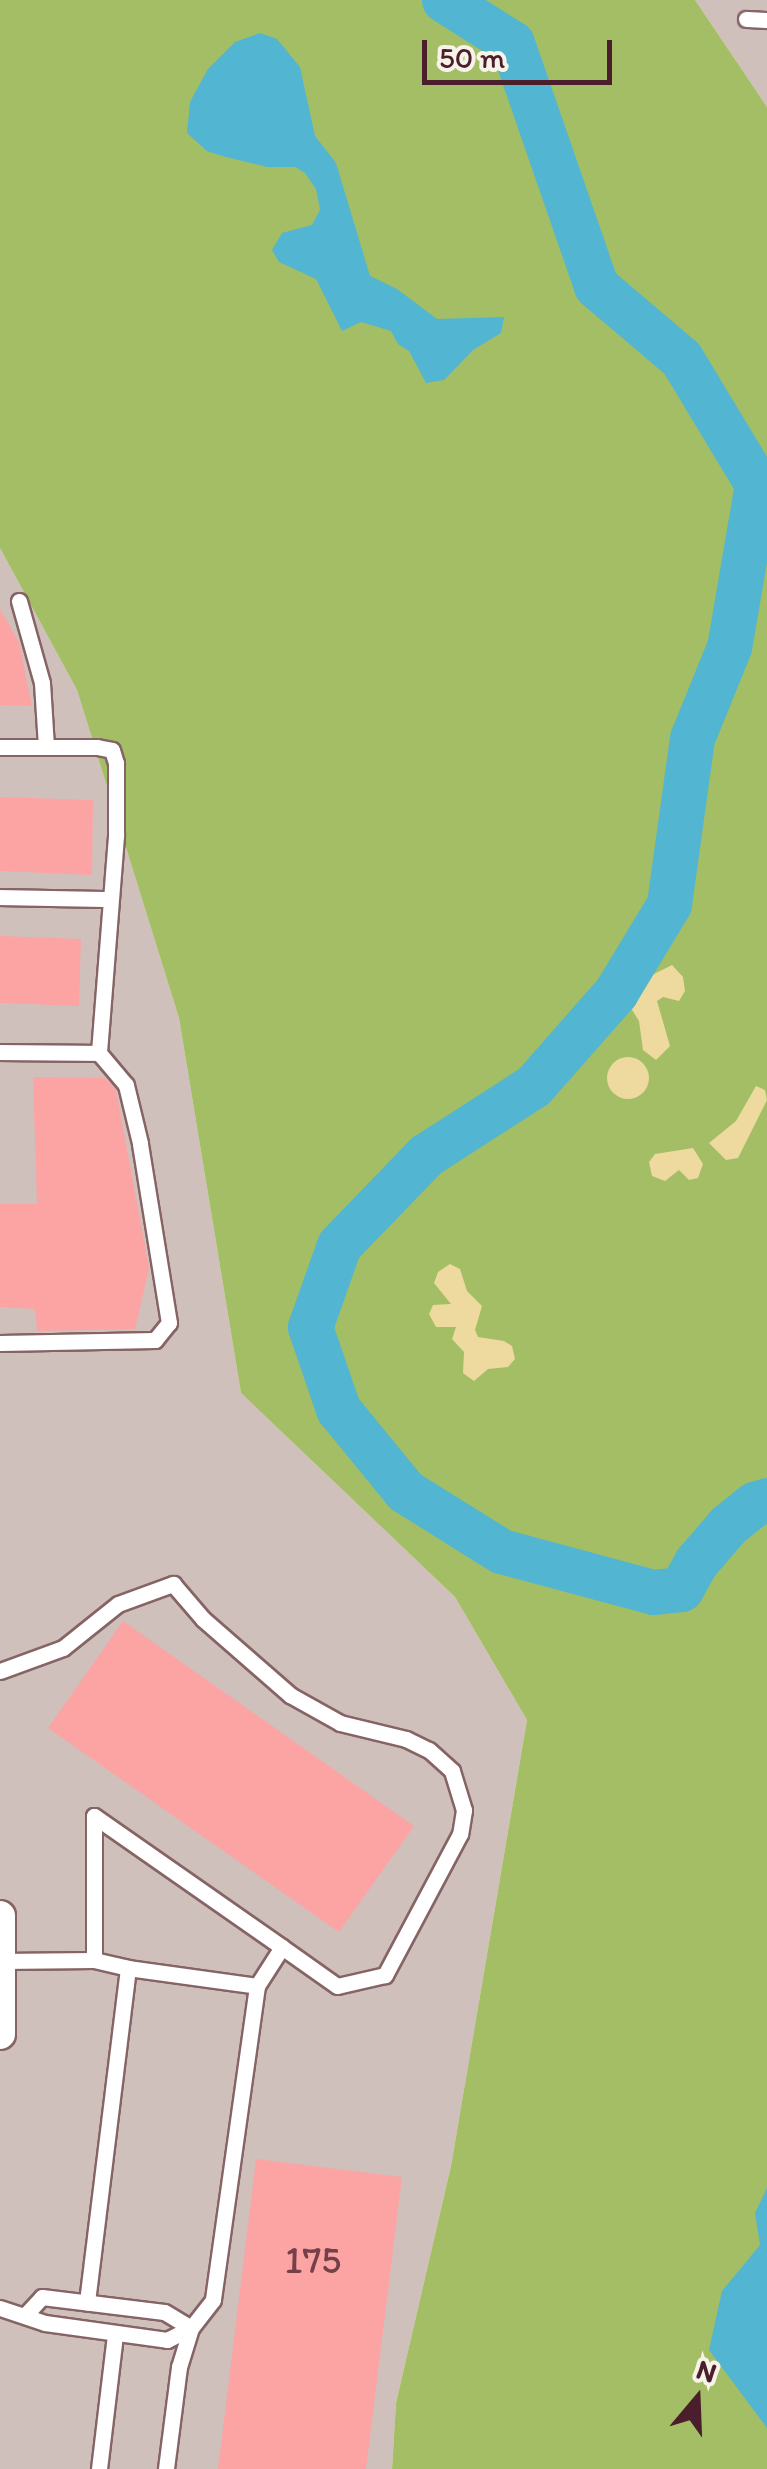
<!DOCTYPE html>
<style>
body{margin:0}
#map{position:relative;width:767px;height:2469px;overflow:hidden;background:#f5e5d0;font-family:Itim,sans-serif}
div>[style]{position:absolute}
.industrial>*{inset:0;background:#cfc0bb}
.green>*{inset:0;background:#a3be65}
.sand>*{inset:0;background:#eeda9e}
.round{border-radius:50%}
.water>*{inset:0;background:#52b5d1}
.river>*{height:45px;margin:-22.5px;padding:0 22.5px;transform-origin:22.5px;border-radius:22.5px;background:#52b5d1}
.building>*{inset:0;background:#fba4a3}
.roads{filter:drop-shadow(2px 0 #866465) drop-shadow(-2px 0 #866465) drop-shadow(0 2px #866465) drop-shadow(0 -2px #866465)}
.service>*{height:15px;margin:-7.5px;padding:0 7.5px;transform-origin:7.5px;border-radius:7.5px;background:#fff}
.minor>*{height:30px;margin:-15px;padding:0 15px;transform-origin:15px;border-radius:15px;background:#fff}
span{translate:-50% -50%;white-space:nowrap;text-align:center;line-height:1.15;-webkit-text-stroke:8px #f7f3e8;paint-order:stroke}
.number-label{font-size:38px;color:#764049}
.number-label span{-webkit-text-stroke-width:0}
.north{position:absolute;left:647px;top:2349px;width:100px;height:100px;-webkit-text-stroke:8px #f7f3e8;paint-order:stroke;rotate:19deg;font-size:28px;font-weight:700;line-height:40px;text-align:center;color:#4a1f2b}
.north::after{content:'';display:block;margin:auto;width:35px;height:45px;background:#4a1f2b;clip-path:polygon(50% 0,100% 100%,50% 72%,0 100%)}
.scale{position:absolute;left:422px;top:40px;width:190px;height:45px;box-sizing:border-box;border:5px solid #4a1f2b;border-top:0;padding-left:12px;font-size:30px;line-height:35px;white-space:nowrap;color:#4a1f2b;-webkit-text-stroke:8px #f7f3e8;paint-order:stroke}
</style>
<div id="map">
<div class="industrial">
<div style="clip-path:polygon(695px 0,767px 0,767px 107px)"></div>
<div style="clip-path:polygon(0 548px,77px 690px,179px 1018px,241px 1393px,455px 1597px,527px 1720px,451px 2166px,396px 2403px,392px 2469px,0 2469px)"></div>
</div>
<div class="green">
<div style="clip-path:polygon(0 0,695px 0,767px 107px,767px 2469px,392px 2469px,396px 2403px,451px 2166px,527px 1720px,455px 1597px,241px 1393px,179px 1018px,77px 690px,0 548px)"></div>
</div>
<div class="sand">
<div style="clip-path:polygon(672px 965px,683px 977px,685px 991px,679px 1001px,663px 997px,657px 1001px,670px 1046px,656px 1060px,643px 1050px,639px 1021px,629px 1005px,629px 996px,652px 975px)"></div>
<div class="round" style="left:607px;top:1057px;width:42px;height:42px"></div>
<div style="clip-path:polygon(756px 1086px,765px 1090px,767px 1100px,738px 1158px,726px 1160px,709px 1143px,736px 1121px)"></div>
<div style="clip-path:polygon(693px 1148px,703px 1164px,698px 1178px,689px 1180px,679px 1170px,665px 1181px,652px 1176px,649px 1162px,655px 1154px)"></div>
<div style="clip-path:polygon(450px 1264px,460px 1269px,467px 1291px,482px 1306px,475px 1330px,478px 1337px,504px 1341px,512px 1346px,515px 1359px,508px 1367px,488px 1369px,474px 1381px,463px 1373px,464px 1352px,452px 1339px,456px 1327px,436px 1327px,429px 1314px,433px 1305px,451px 1304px,434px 1283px,438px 1272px)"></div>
</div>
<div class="water">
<div style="clip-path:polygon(260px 33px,277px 39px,300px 67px,315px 136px,336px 163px,370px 276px,397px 289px,437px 319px,504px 317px,501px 333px,473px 350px,444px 380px,426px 383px,409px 351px,398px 344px,391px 331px,361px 322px,342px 331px,316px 279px,279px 262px,272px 250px,282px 233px,312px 225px,320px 210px,316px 189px,305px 173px,295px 167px,267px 167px,222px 156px,207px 151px,187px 133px,190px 102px,208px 69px,235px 42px)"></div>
<div style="clip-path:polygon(767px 2188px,767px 2428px,709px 2350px,722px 2291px,760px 2245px,755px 2213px)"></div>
</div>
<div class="river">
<div style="left:444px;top:0;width:80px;rotate:32.3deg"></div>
<div style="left:512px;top:43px;width:257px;rotate:70.9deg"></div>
<div style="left:596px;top:286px;width:111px;rotate:40.3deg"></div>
<div style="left:681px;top:358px;width:147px;rotate:58.9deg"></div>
<div style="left:757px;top:484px;width:165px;rotate:99.7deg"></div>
<div style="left:729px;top:647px;width:98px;rotate:112.1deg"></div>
<div style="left:692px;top:738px;width:168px;rotate:97.9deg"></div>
<div style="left:669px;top:904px;width:103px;rotate:121.1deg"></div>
<div style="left:616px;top:992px;width:125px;rotate:131.4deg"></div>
<div style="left:533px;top:1086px;width:127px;rotate:147.2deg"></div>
<div style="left:426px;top:1155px;width:125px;rotate:134deg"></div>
<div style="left:339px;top:1245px;width:87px;rotate:109.5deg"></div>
<div style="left:310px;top:1327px;width:87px;rotate:71.1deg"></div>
<div style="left:338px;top:1409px;width:106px;rotate:50.7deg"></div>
<div style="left:405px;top:1491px;width:113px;rotate:32deg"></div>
<div style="left:501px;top:1551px;width:157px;rotate:15.1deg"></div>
<div style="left:653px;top:1592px;width:28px;rotate:-6deg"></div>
<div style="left:681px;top:1589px;width:31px;rotate:-61deg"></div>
<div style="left:696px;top:1562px;width:49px;rotate:-49.1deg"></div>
<div style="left:728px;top:1525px;width:33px;rotate:-39deg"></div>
<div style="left:754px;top:1504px;width:14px;rotate:-17deg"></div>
</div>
<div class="building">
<div style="clip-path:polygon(0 609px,19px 642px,32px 706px,0 705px)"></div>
<div style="clip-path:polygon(0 797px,93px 800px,92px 875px,0 871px)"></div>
<div style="clip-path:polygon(0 936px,81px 939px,79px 1006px,0 1003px)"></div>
<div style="clip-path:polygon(33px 1077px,105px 1078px,116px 1090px,149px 1268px,135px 1329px,37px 1331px,35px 1309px,0 1307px,0 1204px,37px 1204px)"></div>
<div style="clip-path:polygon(123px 1621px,414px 1826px,339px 1932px,48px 1728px)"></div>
<div style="clip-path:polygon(256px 2159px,402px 2177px,366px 2469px,218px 2469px)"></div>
</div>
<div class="roads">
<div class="service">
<div style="left:746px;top:19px;width:21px;rotate:3deg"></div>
<div style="left:19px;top:601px;width:85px;rotate:74.3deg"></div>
<div style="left:42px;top:683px;width:64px;rotate:86.4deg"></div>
<div style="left:0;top:747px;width:97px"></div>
<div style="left:97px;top:747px;width:15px;rotate:11deg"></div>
<div style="left:112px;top:750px;width:14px;rotate:73deg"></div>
<div style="left:116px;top:763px;width:73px;rotate:90deg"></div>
<div style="left:116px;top:836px;width:218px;rotate:94.5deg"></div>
<div style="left:99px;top:1053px;width:99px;rotate:-179.4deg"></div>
<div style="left:0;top:897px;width:109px;rotate:1.1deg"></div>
<div style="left:0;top:1343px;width:155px;rotate:-1.1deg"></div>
<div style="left:155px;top:1340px;width:22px;rotate:-51deg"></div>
<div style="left:169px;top:1323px;width:182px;rotate:-99.2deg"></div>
<div style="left:140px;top:1143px;width:60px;rotate:-103.6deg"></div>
<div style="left:126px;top:1085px;width:42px;rotate:-130.2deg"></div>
<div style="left:0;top:1671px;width:67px;rotate:-20.1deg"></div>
<div style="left:63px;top:1648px;width:70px;rotate:-38.7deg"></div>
<div style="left:118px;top:1604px;width:59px;rotate:-20deg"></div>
<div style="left:173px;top:1584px;width:46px;rotate:49.4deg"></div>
<div style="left:203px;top:1619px;width:116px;rotate:41.1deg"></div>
<div style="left:290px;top:1695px;width:57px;rotate:29.2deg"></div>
<div style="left:340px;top:1723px;width:68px;rotate:13.6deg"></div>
<div style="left:406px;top:1739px;width:25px;rotate:26deg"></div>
<div style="left:429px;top:1750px;width:31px;rotate:42deg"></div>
<div style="left:452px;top:1771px;width:41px;rotate:72.9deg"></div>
<div style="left:464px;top:1810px;width:24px;rotate:99deg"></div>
<div style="left:460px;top:1834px;width:160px;rotate:118deg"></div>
<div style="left:385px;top:1975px;width:49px;rotate:167.1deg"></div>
<div style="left:337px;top:1986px;width:67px;rotate:-144.7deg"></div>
<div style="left:282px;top:1947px;width:46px;rotate:122.7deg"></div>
<div style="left:257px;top:1986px;width:317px;rotate:98deg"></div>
<div style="left:213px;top:2300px;width:36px;rotate:128deg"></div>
<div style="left:191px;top:2328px;width:41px;rotate:107.1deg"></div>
<div style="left:179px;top:2367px;width:103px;rotate:97.3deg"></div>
<div style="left:94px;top:1960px;width:144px;rotate:-90deg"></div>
<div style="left:94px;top:1816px;width:229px;rotate:34.9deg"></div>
<div style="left:0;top:1961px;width:94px;rotate:-0.6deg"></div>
<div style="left:94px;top:1960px;width:35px;rotate:13deg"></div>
<div style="left:128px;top:1968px;width:337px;rotate:97deg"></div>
<div style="left:128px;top:1968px;width:130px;rotate:7.9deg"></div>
<div style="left:0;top:2308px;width:47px;rotate:18.4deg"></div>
<div style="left:45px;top:2323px;width:123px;rotate:7.9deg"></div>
<div style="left:167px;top:2340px;width:27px;rotate:-27deg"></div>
<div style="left:191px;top:2328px;width:31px;rotate:-149deg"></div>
<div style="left:164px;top:2312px;width:123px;rotate:-173deg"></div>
<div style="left:42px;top:2297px;width:23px;rotate:133deg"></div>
<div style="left:99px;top:2469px;width:136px;rotate:-83.2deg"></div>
</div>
<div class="minor">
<div style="left:0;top:1916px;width:118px;rotate:90deg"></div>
</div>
</div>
<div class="number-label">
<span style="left:313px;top:2261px">175</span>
</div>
<div class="north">N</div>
<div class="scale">50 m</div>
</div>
